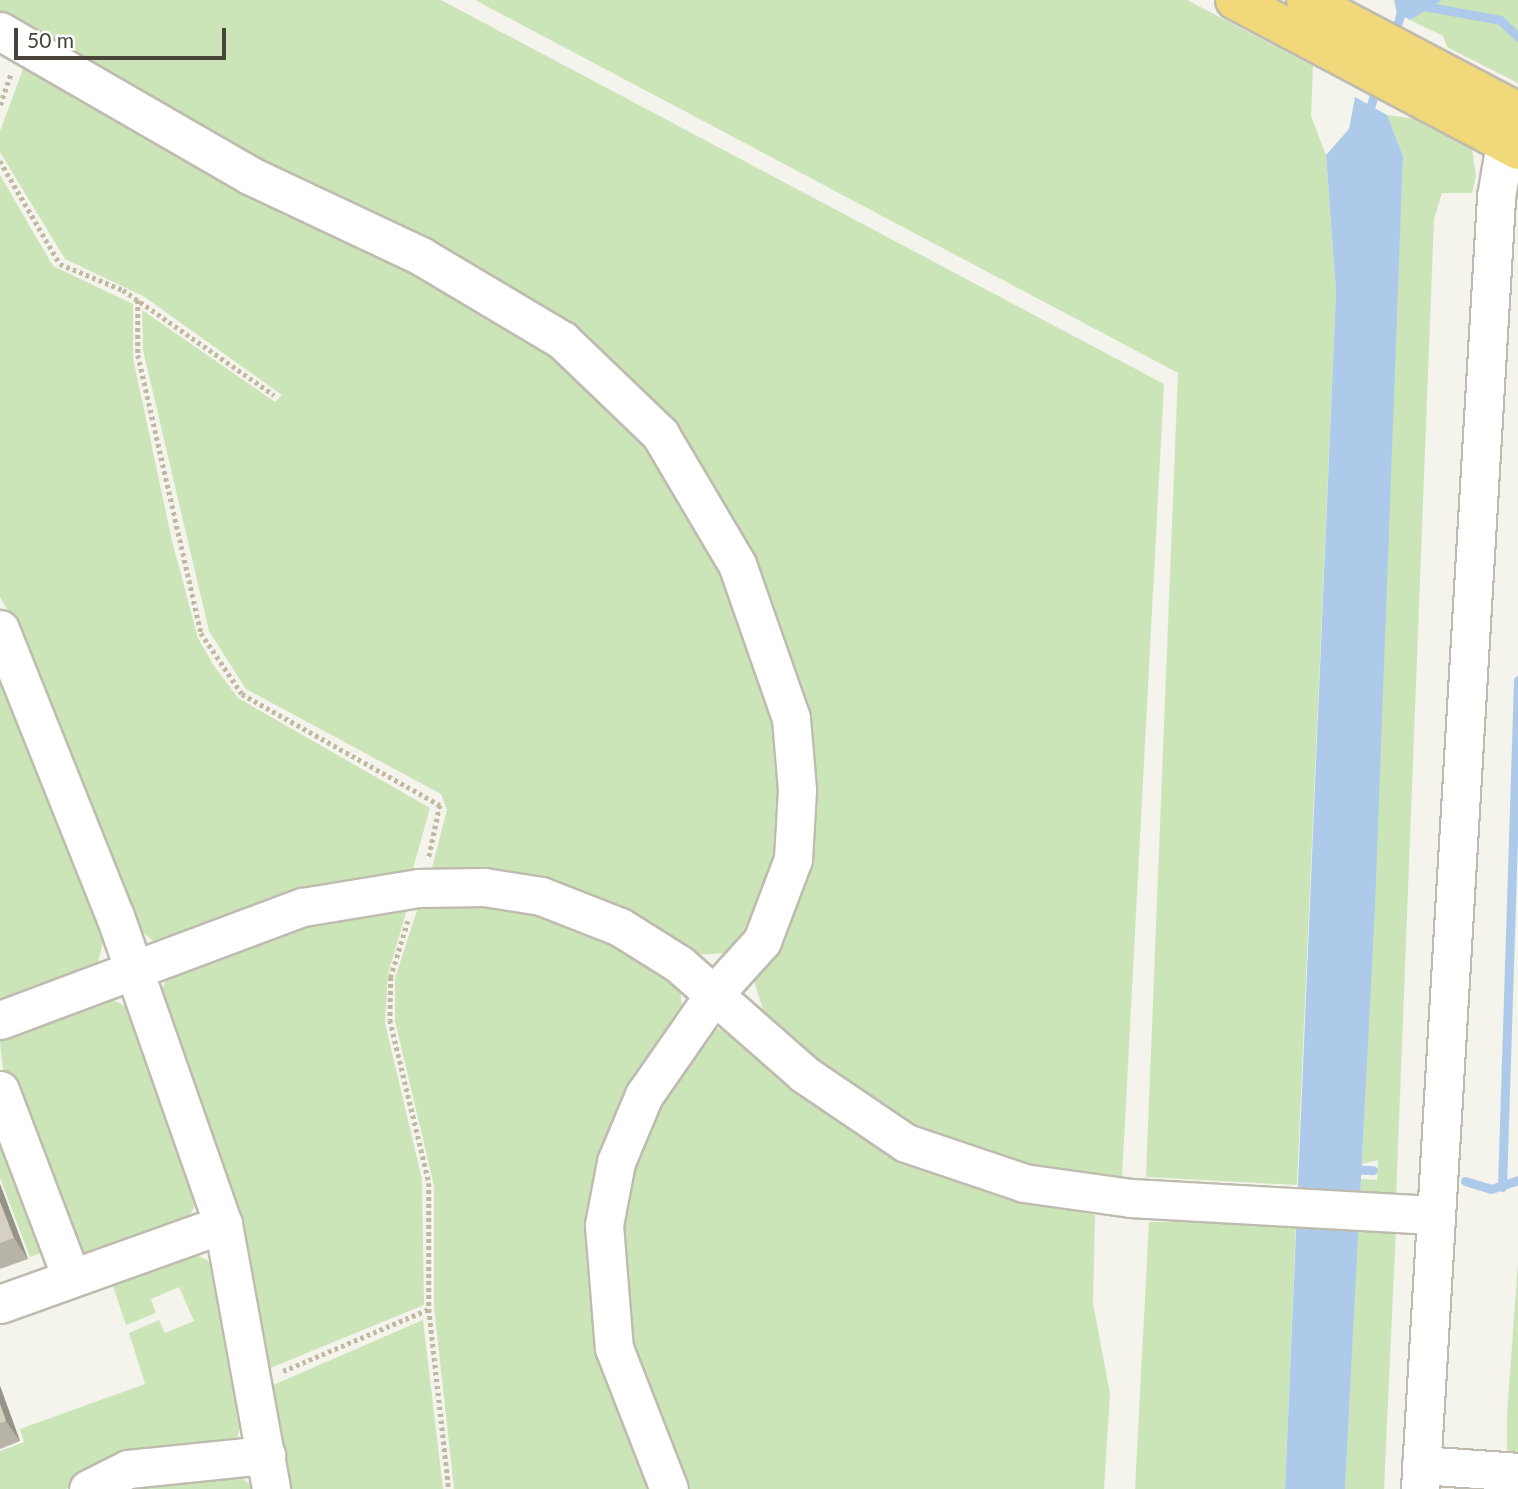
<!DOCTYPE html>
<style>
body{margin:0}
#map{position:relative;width:1518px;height:1489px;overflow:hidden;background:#f4f3ec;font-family:Lato,sans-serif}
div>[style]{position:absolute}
.green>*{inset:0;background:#cbe5b9}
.water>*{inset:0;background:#aecaeb}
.stream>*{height:9px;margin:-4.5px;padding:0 4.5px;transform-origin:4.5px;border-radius:4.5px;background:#aecaeb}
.path>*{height:4.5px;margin-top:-2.25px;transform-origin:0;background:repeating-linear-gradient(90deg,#c0b9a1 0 3.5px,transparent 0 7px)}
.roads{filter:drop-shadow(2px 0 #bfbcaf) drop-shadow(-2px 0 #bfbcaf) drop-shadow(0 2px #bfbcaf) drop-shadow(0 -2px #bfbcaf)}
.minor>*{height:37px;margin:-18.5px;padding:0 18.5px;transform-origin:18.5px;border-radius:18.5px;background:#fff}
.highway>*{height:38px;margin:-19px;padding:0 19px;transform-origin:19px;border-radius:19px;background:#f1d87a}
.wall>*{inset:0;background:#b7b3a7}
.shaded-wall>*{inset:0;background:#959288}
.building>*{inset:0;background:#d5d0c2}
span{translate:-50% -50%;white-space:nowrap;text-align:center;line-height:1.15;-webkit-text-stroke:5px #fff;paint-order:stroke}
.scale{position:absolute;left:14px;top:28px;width:212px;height:32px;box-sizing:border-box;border:4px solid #48443a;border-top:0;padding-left:9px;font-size:21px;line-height:24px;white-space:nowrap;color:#48443a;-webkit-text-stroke:5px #fff;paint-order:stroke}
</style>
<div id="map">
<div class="green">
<div style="clip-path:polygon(0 0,441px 0,1164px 384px,1122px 1178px,1028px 1171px,907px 1131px,845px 1095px,766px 1019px,754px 981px,809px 787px,667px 428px,254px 160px,0 19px)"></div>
<div style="clip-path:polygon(475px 0,1187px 0,1313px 66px,1311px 116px,1326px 155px,1336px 292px,1297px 1185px,1146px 1177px,1178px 373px)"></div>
<div style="clip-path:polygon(1439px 0,1518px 0,1518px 83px,1447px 47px,1443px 36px,1410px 20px)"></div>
<div style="clip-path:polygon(26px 61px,461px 288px,603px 390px,685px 493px,752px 643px,785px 766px,775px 880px,740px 944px,727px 953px,695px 955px,429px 879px,447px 810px,441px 794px,246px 689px,209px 631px,143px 350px,142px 310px,275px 402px,282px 395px,143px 296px,65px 259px,0 152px,0 131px)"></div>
<div style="clip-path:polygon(1387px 115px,1416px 119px,1472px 148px,1476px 176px,1472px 193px,1442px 193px,1434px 219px,1396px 1199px,1360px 1196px,1361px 1179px,1377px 1180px,1378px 1160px,1362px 1164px,1403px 156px)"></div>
<div style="clip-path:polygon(0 175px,53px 266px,133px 304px,133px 358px,172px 541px,198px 638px,214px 666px,238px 698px,430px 808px,410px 879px,156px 943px,134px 926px,20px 630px,0 597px)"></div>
<div style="clip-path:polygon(0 656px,105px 934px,97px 966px,0 1009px)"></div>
<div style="clip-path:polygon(422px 895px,542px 903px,679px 981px,682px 1007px,649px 1061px,595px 1217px,656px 1489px,454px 1489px,434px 1307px,434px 1186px,395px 1021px,395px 978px)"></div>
<div style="clip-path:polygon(411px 896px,388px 974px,385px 1023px,422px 1179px,424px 1305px,263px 1371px,161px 993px,167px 977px,301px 917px)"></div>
<div style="clip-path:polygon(99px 993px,129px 1008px,197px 1202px,185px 1224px,97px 1256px,80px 1253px,60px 1227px,3px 1070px,0 1041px)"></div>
<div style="clip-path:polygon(715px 1028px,738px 1034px,911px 1164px,999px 1196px,1095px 1215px,1093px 1303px,1110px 1394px,1104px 1489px,687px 1489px,621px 1318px,616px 1253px,637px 1128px,703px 1032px)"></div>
<div style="clip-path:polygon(0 1122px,49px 1250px,30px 1257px,0 1178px)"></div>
<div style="clip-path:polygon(1296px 1221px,1285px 1489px,1135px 1489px,1149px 1222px)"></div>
<div style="clip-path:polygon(1358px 1226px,1396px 1228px,1384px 1489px,1345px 1489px)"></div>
<div style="clip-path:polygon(188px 1251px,211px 1262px,218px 1276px,242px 1423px,237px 1437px,226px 1445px,86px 1474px,66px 1489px,0 1489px,0 1451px,24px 1442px,20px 1429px,145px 1384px,129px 1333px,159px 1320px,165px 1333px,194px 1321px,179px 1287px,151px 1299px,156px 1313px,126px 1325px,110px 1277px)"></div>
<div style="clip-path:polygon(1518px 1262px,1518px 1454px,1507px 1453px,1507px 1415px)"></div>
<div style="clip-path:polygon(423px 1320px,443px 1489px,282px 1489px,264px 1389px)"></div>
<div style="clip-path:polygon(234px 1471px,255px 1489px,115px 1489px)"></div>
</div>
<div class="water">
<div style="clip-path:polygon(1394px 0,1439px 0,1441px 1px,1410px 20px,1397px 13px)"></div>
<div style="clip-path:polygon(1355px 97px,1387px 115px,1403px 156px,1375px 907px,1345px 1489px,1285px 1489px,1336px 292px,1326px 155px,1349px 129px)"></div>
</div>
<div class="stream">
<div style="left:1424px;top:6px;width:77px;rotate:10.4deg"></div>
<div style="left:1500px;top:20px;width:25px;rotate:43deg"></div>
<div style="left:1394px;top:37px;width:38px;rotate:-75deg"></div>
<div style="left:1367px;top:117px;width:35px;rotate:-72deg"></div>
<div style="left:1351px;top:1169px;width:22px;rotate:3deg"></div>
<div style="left:1465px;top:1181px;width:27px;rotate:17deg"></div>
<div style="left:1491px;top:1189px;width:28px;rotate:-18deg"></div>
<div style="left:1502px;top:1187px;width:507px;rotate:-88.19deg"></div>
</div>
<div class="path">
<div style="left:0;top:105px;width:34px;rotate:-71deg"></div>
<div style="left:0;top:161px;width:119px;rotate:59.8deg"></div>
<div style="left:60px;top:264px;width:68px;rotate:22.4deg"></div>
<div style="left:123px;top:290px;width:184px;rotate:34.8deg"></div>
<div style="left:138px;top:300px;width:55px;rotate:90deg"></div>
<div style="left:138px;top:355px;width:285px;rotate:77.2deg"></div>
<div style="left:201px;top:633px;width:73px;rotate:56.1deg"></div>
<div style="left:242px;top:694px;width:227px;rotate:29.3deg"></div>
<div style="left:440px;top:805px;width:53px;rotate:101.9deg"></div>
<div style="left:408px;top:921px;width:59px;rotate:106.9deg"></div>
<div style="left:391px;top:977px;width:43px;rotate:91.3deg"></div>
<div style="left:390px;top:1020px;width:168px;rotate:76.5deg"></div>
<div style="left:429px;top:1183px;width:126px;rotate:90deg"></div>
<div style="left:283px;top:1371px;width:159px;rotate:-23deg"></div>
<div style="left:429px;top:1309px;width:181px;rotate:83.7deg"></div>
</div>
<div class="roads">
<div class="minor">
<div style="left:0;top:31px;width:288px;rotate:30deg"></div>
<div style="left:249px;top:175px;width:190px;rotate:25.2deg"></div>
<div style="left:421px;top:256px;width:164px;rotate:30.8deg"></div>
<div style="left:562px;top:340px;width:136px;rotate:43.8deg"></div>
<div style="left:660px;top:434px;width:151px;rotate:59.4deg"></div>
<div style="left:737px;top:564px;width:163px;rotate:70.7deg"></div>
<div style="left:791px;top:718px;width:72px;rotate:85.2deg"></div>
<div style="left:797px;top:790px;width:69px;rotate:93.3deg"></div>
<div style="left:793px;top:859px;width:88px;rotate:110.7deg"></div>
<div style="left:762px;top:941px;width:70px;rotate:132.1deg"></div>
<div style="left:715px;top:993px;width:124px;rotate:124.8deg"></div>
<div style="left:644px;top:1095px;width:73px;rotate:112.7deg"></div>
<div style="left:616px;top:1162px;width:64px;rotate:100.8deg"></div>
<div style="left:604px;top:1225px;width:123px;rotate:85.4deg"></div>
<div style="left:614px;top:1348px;width:151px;rotate:68.7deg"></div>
<div style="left:0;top:629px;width:309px;rotate:68.2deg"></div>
<div style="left:115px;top:916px;width:326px;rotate:70.7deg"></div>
<div style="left:223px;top:1224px;width:269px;rotate:79.7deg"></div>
<div style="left:0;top:1020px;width:323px;rotate:-20.5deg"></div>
<div style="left:303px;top:907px;width:117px;rotate:-9.4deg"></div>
<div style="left:418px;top:888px;width:66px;rotate:-0.9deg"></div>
<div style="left:484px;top:887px;width:58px;rotate:9deg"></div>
<div style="left:541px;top:896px;width:85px;rotate:21.4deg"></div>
<div style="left:620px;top:927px;width:70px;rotate:32.1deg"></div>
<div style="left:679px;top:964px;width:167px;rotate:41.3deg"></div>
<div style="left:804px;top:1074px;width:123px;rotate:34.1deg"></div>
<div style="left:906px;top:1143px;width:125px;rotate:18.7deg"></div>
<div style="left:1024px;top:1183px;width:108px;rotate:8deg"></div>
<div style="left:1131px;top:1198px;width:303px;rotate:3.2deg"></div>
<div style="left:0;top:1090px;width:200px;rotate:69.2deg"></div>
<div style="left:0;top:1304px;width:237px;rotate:-19.7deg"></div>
<div style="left:1421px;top:1465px;width:97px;rotate:4.1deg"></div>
<div style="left:88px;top:1489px;width:45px;rotate:-26.6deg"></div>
<div style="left:128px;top:1469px;width:139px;rotate:-5.8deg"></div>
<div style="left:1420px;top:1489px;width:1294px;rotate:-86.63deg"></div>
<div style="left:1496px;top:197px;width:55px;rotate:-80.5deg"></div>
</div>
<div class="highway">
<div style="left:1235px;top:0;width:320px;rotate:27.9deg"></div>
<div style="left:1306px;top:0;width:240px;rotate:27.8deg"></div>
</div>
</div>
<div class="wall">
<div style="clip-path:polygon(0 1184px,28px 1259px,0 1269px)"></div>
<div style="clip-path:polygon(0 1386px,20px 1441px,0 1449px)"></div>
</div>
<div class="shaded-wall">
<div style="clip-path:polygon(0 1184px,28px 1259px,14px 1238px,0 1202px)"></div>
<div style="clip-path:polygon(0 1386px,20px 1441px,6px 1421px,0 1404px)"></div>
</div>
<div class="building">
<div style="clip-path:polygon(0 1202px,14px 1238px,0 1243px)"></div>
<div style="clip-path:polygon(0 1404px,6px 1421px,0 1423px)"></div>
</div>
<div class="scale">50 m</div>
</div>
